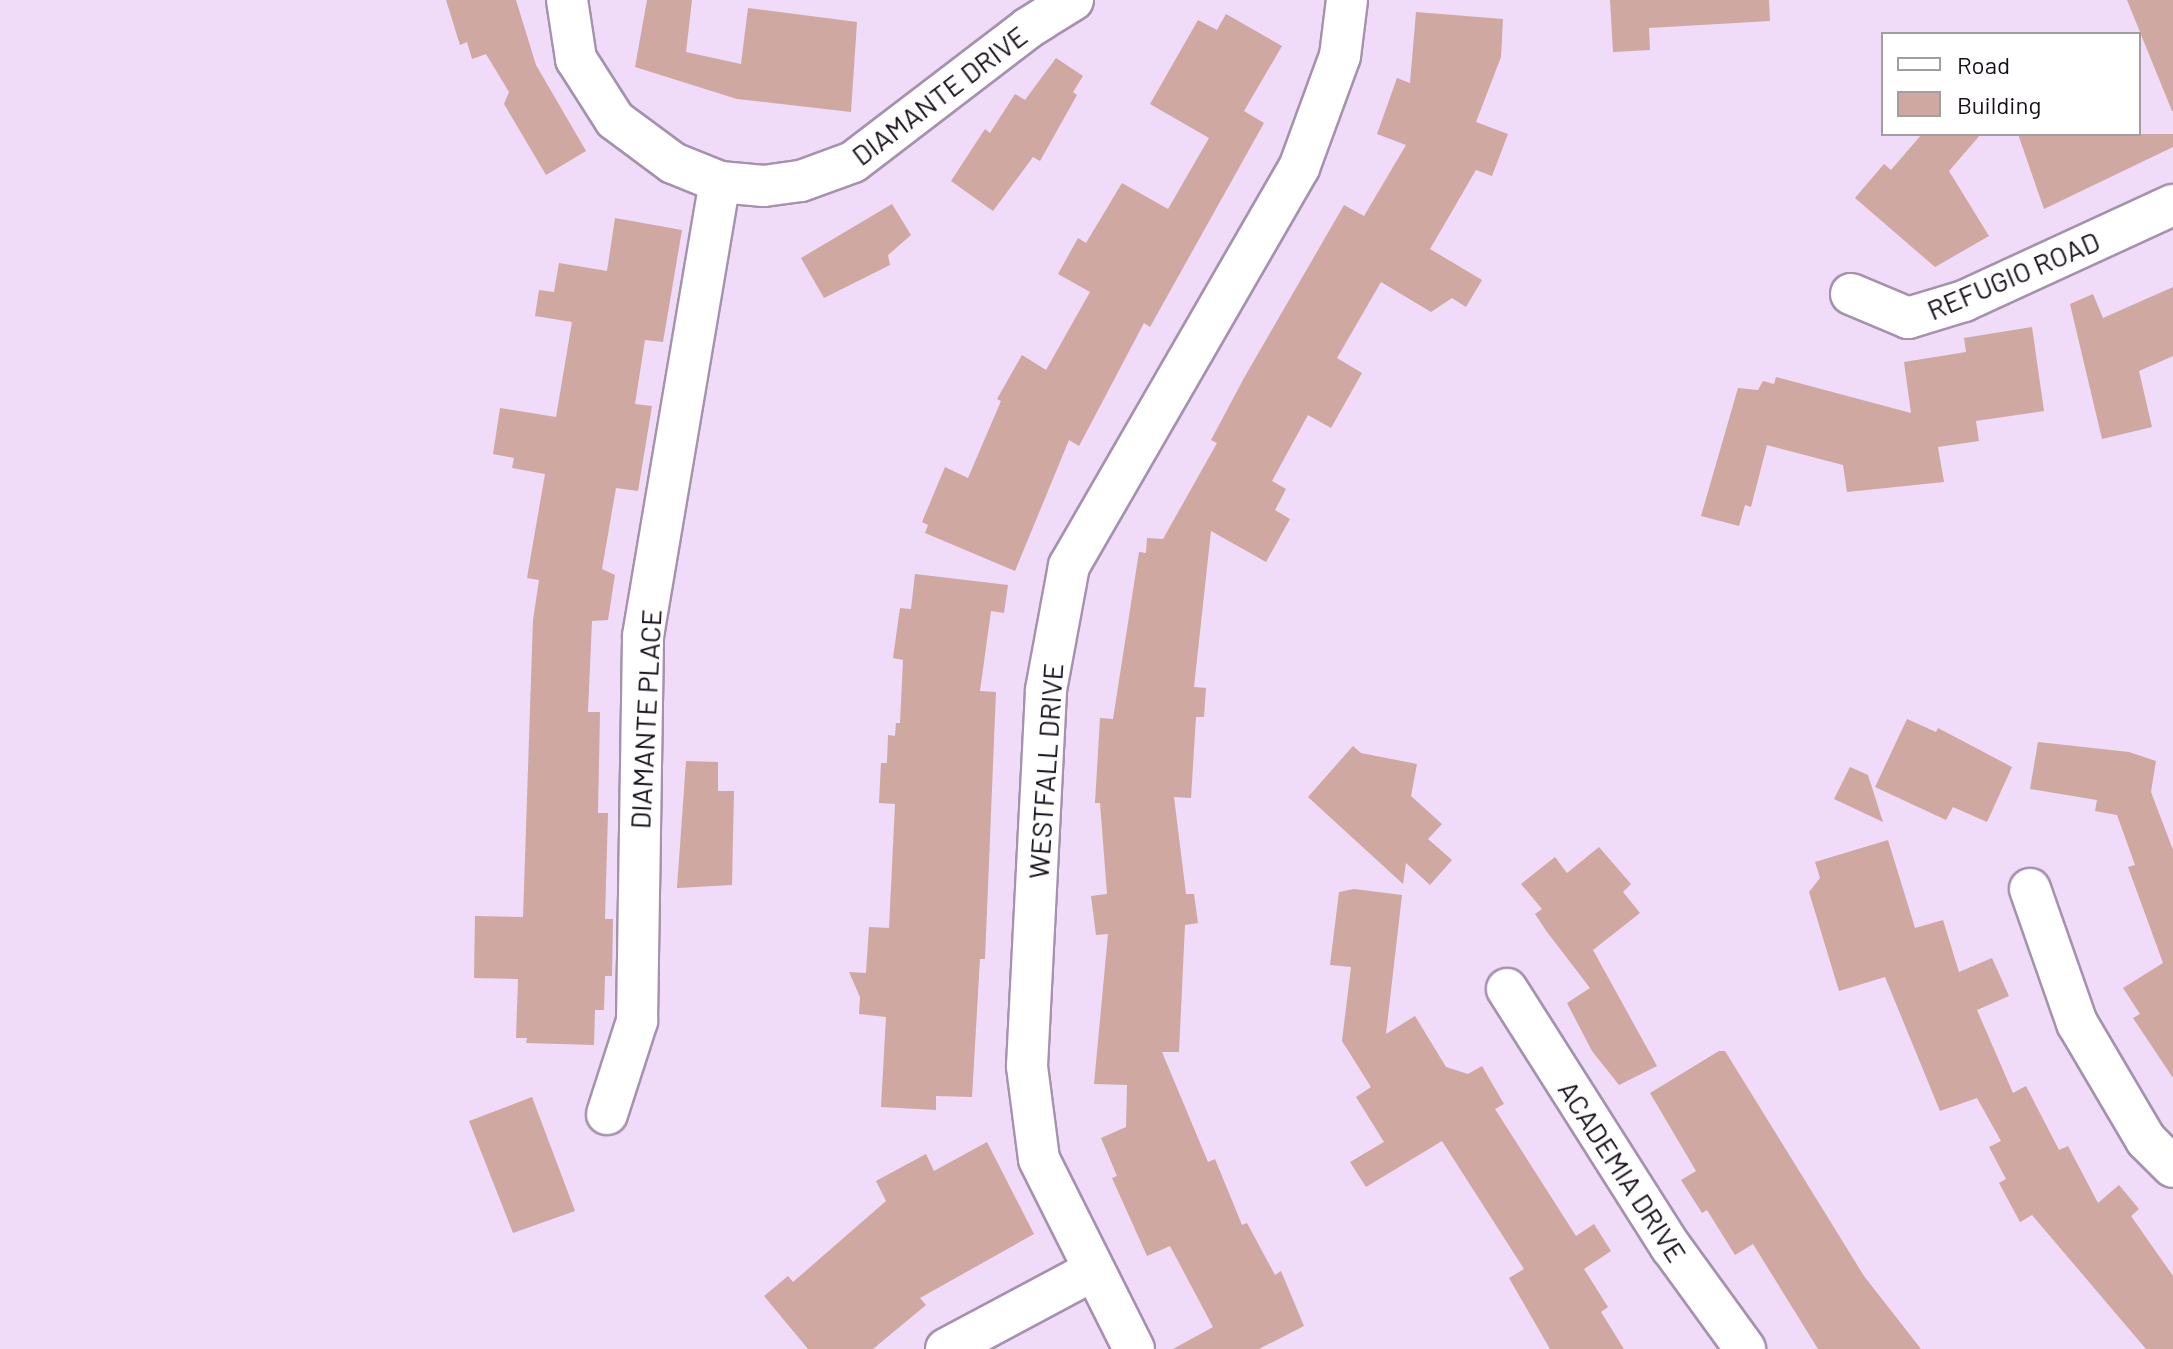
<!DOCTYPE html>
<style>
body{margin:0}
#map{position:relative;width:2173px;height:1349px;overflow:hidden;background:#f0dbf9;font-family:Barlow,sans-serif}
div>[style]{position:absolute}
.building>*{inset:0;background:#cea8a1}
.roads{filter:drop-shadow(2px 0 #a592ad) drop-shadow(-2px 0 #a592ad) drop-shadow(0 2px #a592ad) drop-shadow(0 -2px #a592ad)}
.street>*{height:40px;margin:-20px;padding:0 20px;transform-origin:20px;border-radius:20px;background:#fff}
span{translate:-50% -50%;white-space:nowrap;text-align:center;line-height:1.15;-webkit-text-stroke:6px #fff;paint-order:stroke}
.street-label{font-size:28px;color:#170f1a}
.legend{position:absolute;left:1881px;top:32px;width:260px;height:104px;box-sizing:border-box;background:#fff;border:2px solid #a29fa3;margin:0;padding:10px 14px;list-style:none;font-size:24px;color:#170f1a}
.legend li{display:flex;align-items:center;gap:16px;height:40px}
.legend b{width:40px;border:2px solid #a29fa3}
</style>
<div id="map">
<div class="building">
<div style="clip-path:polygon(446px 0,516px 0,536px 65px,586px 151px,546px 175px,504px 104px,509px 92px,486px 54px,472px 59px,467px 42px,460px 45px)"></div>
<div style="clip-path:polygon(647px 0,692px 0,686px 52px,741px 64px,748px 8px,857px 22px,851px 112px,737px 99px,635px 67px)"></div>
<div style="clip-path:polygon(1610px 0,1769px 0,1770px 21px,1649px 28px,1650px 50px,1613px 52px)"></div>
<div style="clip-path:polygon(2127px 0,2173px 0,2173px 111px,2172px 111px)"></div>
<div style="clip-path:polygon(1416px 12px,1503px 19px,1501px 57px,1476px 122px,1508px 134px,1492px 176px,1476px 170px,1430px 249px,1482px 280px,1466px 307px,1452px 298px,1431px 312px,1381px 282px,1337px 358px,1362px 373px,1331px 428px,1308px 415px,1272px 481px,1286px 489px,1275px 510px,1290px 519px,1266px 562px,1211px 531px,1194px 687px,1206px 688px,1204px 717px,1196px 717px,1191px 798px,1174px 797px,1186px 894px,1194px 894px,1198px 923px,1185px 925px,1179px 1052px,1162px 1052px,1208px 1162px,1215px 1159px,1242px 1225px,1247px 1223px,1275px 1275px,1281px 1271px,1304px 1326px,1259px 1349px,1173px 1349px,1213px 1327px,1170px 1246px,1147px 1256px,1112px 1178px,1117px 1176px,1101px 1138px,1126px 1127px,1127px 1085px,1094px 1084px,1108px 934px,1096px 935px,1091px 896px,1107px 894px,1100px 803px,1095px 803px,1100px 718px,1113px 719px,1139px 552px,1146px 553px,1147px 538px,1163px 539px,1217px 443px,1211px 440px,1244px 378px,1344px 205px,1364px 216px,1406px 145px,1377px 134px,1397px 78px,1410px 83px)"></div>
<div style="clip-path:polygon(1226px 14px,1282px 46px,1244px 111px,1264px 123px,1150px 327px,1144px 323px,1079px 446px,1069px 440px,1015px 571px,925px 533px,928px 525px,922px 522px,945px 467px,968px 478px,1001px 401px,997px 399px,1022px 355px,1046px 370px,1090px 292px,1058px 274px,1078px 238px,1086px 243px,1122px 183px,1168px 209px,1209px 138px,1150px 104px,1198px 20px,1217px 30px)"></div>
<div style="clip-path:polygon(1056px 58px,1083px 76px,1073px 92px,1077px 95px,1040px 161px,1033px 157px,993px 211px,951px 181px,985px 129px,990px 133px,1015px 94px,1025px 100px)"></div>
<div style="clip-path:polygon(1922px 134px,1981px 134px,1949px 171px,1989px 236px,1935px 267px,1855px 198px,1884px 164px,1891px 170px)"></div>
<div style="clip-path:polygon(2018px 134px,2173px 134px,2173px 147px,2044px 209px)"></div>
<div style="clip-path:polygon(892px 204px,911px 235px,888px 255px,890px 265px,824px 298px,801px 258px)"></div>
<div style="clip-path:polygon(615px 218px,682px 230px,663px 342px,645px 340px,635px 404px,652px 406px,638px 491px,616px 488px,602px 569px,615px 575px,608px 620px,592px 621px,588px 712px,600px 712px,598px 813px,608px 813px,605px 919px,613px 919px,612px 976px,605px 976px,604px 1010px,595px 1010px,594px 1045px,526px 1043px,527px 1038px,516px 1038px,518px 979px,474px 978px,475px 916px,523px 917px,533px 620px,539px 580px,527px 578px,545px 474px,512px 468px,514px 458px,493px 454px,500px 408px,556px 417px,572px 322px,535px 316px,539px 290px,554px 292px,559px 263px,607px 271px)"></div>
<div style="clip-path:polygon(2173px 287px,2173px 356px,2139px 371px,2152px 427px,2102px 439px,2070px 304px,2093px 294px,2103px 318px)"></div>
<div style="clip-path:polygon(2032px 327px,2044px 411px,1976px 421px,1979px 441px,1938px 447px,1944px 482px,1847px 492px,1843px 465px,1767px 445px,1751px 507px,1745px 505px,1739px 526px,1701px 516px,1738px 388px,1758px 390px,1763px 381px,1774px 384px,1776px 377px,1911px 413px,1904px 362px,1966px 352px,1964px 338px)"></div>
<div style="clip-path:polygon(915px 574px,1008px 585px,1004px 613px,991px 611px,980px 691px,996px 692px,985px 959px,980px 959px,972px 1097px,936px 1096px,936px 1110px,881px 1107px,886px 1017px,859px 1014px,860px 997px,849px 972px,866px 973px,869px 927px,889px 928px,895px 804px,879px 803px,881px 763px,887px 763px,888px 735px,895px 736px,896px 723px,900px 723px,903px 660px,893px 658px,900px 608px,911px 609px)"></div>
<div style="clip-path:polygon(1907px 719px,1936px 732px,1938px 728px,2012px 767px,1987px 822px,1953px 807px,1946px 820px,1875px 787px)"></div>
<div style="clip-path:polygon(2038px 742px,2129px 752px,2156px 761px,2151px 792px,2173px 850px,2173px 1078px,2133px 1018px,2140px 1014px,2123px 988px,2163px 963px,2128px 867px,2135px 865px,2117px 815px,2095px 811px,2097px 800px,2030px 789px)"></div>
<div style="clip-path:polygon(1353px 746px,1361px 753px,1417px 764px,1411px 796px,1442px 824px,1428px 839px,1452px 860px,1430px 885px,1406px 863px,1403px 884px,1308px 797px)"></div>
<div style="clip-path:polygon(686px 761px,718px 762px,718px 791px,734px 791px,732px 885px,677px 888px)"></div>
<div style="clip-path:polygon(1850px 767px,1868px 775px,1883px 822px,1834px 799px)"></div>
<div style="clip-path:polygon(1888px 840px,1915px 928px,1943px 920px,1959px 972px,1992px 958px,2009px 996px,1977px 1010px,2013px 1093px,2026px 1086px,2059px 1150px,2068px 1146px,2098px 1203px,2119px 1185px,2139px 1209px,2131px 1216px,2173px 1276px,2173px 1349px,2146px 1349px,2032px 1215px,2020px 1222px,1999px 1183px,2006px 1179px,1989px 1147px,2001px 1141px,1977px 1098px,1940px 1111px,1885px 977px,1839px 991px,1809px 892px,1820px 878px,1815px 862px)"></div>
<div style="clip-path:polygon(1599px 847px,1631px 884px,1623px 892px,1640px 913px,1593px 950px,1657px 1066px,1619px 1085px,1592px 1051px,1567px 1003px,1590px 988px,1547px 932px,1535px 914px,1542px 909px,1521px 884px,1555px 857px,1567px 873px)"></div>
<div style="clip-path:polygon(1354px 889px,1402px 895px,1386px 1034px,1415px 1016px,1446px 1067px,1468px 1074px,1482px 1066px,1504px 1104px,1495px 1109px,1576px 1236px,1594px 1224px,1611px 1251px,1584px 1269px,1608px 1307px,1601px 1312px,1624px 1349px,1550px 1349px,1509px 1278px,1524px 1269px,1442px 1141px,1366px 1187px,1350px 1162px,1384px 1142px,1356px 1097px,1371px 1087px,1342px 1041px,1351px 967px,1330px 965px,1339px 892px)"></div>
<div style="clip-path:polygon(1719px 1051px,1725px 1051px,1864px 1276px,1921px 1349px,1818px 1349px,1753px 1244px,1735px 1255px,1707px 1210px,1702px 1213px,1681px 1180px,1696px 1171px,1650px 1093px)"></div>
<div style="clip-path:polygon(532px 1097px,575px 1211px,513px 1233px,469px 1121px)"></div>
<div style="clip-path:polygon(987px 1142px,1034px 1234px,920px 1298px,926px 1305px,873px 1349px,808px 1349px,764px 1296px,788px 1276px,793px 1282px,886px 1201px,876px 1181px,926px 1154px,934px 1171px)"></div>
</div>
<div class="roads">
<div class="street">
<div style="left:567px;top:0;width:60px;rotate:81.3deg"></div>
<div style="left:576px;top:59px;width:72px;rotate:57.4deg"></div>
<div style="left:615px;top:120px;width:72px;rotate:36.6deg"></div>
<div style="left:673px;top:163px;width:51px;rotate:22deg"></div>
<div style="left:720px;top:182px;width:44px;rotate:5.2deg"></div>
<div style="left:764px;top:186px;width:37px;rotate:-8deg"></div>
<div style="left:801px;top:181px;width:55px;rotate:-20.1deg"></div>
<div style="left:853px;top:162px;width:220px;rotate:-37.4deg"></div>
<div style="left:1028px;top:28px;width:53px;rotate:-31.9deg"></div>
<div style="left:1851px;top:294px;width:62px;rotate:22.8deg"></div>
<div style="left:1908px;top:318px;width:59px;rotate:-16.9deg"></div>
<div style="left:1964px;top:301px;width:230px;rotate:-24.7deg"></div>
<div style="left:2030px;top:889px;width:142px;rotate:70.7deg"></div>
<div style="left:2077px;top:1023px;width:136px;rotate:59.5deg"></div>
<div style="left:2146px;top:1140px;width:38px;rotate:45deg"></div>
<div style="left:1507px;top:989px;width:306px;rotate:57.6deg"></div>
<div style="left:1671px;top:1247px;width:126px;rotate:54deg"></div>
<div style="left:607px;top:1114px;width:98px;rotate:-72.1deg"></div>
<div style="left:637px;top:1021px;width:385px;rotate:-89.1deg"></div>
<div style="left:643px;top:636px;width:460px;rotate:-80.4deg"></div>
<div style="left:946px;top:1349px;width:166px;rotate:-28.1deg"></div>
<div style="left:1134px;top:1349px;width:212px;rotate:-116.6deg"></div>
<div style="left:1039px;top:1159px;width:94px;rotate:-97.4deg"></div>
<div style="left:1027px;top:1066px;width:376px;rotate:-87.1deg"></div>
<div style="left:1046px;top:690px;width:126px;rotate:-79.5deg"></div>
<div style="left:1069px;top:566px;width:460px;rotate:-60deg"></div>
<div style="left:1299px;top:168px;width:119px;rotate:-69.9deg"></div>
<div style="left:1340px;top:56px;width:56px;rotate:-82.9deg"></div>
</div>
</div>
<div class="street-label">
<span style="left:939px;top:95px;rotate:-37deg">DIAMANTE DRIVE</span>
<span style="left:2013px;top:275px;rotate:-23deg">REFUGIO ROAD</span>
<span style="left:645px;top:719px;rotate:-87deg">DIAMANTE PLACE</span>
<span style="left:1045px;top:771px;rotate:-86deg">WESTFALL DRIVE</span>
<span style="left:1623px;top:1171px;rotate:57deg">ACADEMIA DRIVE</span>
</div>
<ul class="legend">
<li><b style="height:10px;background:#fff"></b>Road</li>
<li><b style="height:22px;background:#cea8a1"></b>Building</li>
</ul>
</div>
